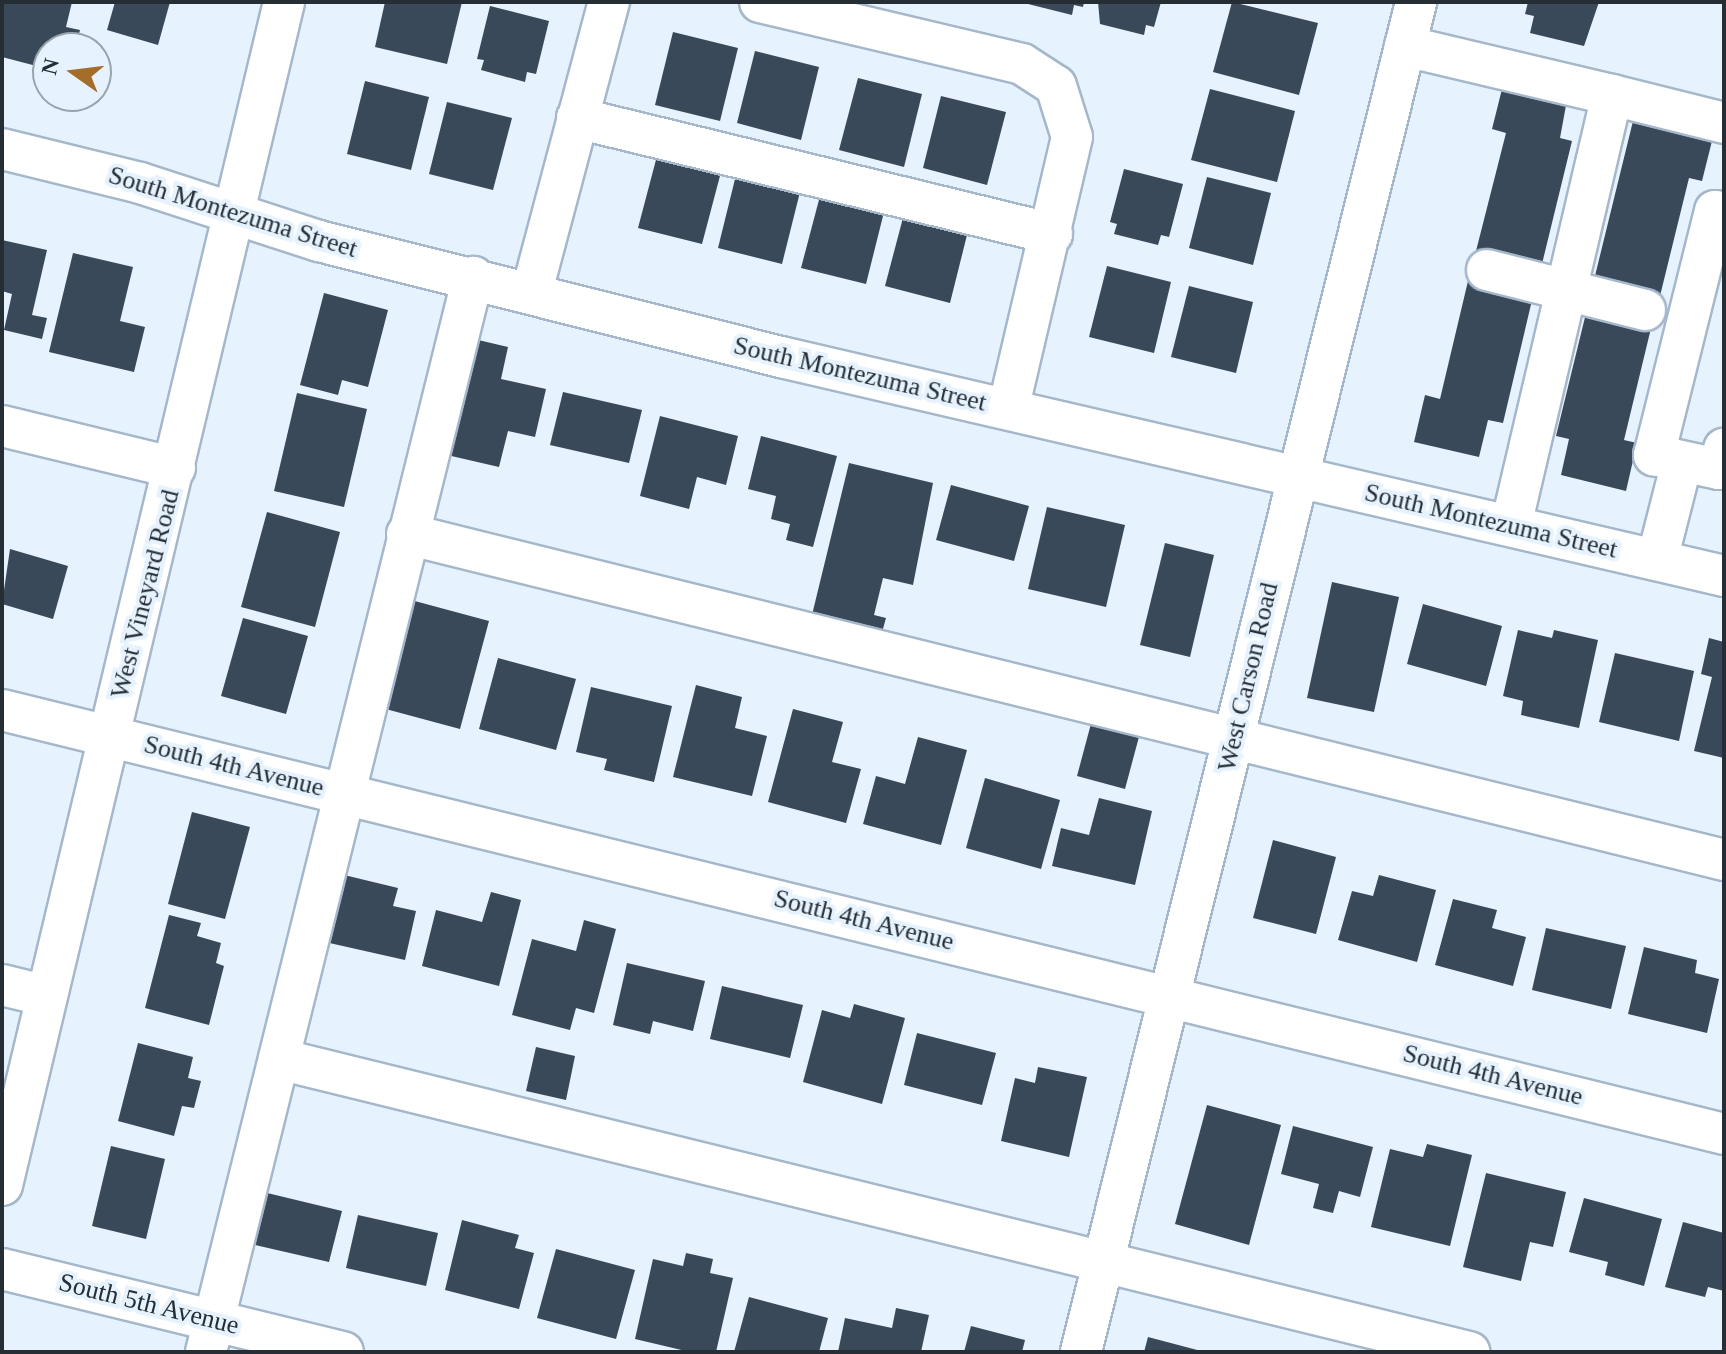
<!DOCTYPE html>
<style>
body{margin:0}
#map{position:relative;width:1726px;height:1354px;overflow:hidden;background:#e6f2fd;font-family:Georgia,serif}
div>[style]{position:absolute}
.building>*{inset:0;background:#394959}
.roads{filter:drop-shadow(2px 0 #a5b7ca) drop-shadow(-2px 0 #a5b7ca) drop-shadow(0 2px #a5b7ca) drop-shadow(0 -2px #a5b7ca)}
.minor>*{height:40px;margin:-20px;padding:0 20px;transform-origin:20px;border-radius:20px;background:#fff}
span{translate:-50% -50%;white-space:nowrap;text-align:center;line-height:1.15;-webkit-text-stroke:8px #e6f2fd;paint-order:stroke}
.street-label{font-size:26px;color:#262e35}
.frame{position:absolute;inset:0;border:4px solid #262e35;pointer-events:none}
.north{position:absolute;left:32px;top:32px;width:80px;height:80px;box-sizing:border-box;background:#e6f2fd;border:2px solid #99a4ad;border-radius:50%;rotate:284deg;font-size:22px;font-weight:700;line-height:32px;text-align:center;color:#262e35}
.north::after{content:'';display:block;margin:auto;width:28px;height:36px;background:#a46d29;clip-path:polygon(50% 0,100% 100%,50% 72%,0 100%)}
</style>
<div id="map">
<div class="building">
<div style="clip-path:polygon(2px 2px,72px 2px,66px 27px,80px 30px,75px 48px,48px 48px,48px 69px,2px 57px)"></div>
<div style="clip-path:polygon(115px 2px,170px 2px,158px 45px,107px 30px)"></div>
<div style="clip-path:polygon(385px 2px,462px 2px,447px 64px,375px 47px)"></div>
<div style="clip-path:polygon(1084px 2px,1083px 7px,1074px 5px,1072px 15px,1024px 3px)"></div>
<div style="clip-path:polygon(1098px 2px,1161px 2px,1154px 27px,1146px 25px,1144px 35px,1100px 24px)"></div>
<div style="clip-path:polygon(1232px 2px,1318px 23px,1299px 95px,1213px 72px)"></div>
<div style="clip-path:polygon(1528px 2px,1599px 2px,1584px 46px,1530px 33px,1534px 16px,1525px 14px)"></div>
<div style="clip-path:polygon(490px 6px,549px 21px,536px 74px,527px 72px,525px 82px,481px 70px,484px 60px,477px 59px)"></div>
<div style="clip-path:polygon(673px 32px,738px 48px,720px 121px,655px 105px)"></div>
<div style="clip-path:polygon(755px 51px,819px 67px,801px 140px,737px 123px)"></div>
<div style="clip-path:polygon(858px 78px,922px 94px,904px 167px,839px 150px)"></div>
<div style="clip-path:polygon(365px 81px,429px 97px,411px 170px,347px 154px)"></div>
<div style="clip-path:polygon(1503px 85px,1567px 100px,1560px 138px,1572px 141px,1541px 268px,1476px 251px,1506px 133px,1492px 129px)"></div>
<div style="clip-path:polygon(1210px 89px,1295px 111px,1277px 182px,1191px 160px)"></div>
<div style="clip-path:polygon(941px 96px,1006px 112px,987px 185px,923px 168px)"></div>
<div style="clip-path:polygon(447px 102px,512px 118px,493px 190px,429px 174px)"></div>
<div style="clip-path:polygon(1634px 117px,1713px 137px,1702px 181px,1689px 178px,1660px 296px,1594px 280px)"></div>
<div style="clip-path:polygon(657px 156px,721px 172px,702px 244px,638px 228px)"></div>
<div style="clip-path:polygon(1124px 169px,1183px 184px,1169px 237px,1161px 235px,1158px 245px,1114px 234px,1117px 224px,1110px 222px)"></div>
<div style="clip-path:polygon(736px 175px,800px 192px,782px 264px,718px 248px)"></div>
<div style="clip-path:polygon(1207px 177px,1271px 193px,1253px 265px,1189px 248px)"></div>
<div style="clip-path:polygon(820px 196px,884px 212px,866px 284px,801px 268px)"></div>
<div style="clip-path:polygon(904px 214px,968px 231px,950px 303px,885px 286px)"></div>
<div style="clip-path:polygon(2px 240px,47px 250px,32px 315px,47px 318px,42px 339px,4px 330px,12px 294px,2px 291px)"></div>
<div style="clip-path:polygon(73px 253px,133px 267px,120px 321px,145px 327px,134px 372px,49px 352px)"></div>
<div style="clip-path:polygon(1107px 266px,1171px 282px,1154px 353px,1089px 337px)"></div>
<div style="clip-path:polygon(1468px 281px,1533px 296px,1503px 423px,1488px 420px,1479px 457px,1414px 442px,1425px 395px,1440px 399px)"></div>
<div style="clip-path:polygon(1189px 286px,1253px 302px,1236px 373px,1171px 357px)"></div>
<div style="clip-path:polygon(324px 293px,388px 310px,368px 387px,342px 380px,338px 395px,300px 385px)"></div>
<div style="clip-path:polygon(1587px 309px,1652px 324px,1624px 440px,1637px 443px,1626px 491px,1561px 475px,1569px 439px,1556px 436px)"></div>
<div style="clip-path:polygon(474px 339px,508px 347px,501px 379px,546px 389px,535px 437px,508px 431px,499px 467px,447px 455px)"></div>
<div style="clip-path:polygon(563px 392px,642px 410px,629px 463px,550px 445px)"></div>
<div style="clip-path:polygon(297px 393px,367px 409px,344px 507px,274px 491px)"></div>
<div style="clip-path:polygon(660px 416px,738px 436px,726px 485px,697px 477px,689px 509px,640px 496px)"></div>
<div style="clip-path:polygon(761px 436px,837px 456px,813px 547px,786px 540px,790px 524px,771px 519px,776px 496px,748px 489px)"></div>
<div style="clip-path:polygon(849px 463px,933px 483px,913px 585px,883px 578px,874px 615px,886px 618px,881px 636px,811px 619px)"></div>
<div style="clip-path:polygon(951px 485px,1029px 506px,1014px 561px,936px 540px)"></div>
<div style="clip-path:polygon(1047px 507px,1125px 525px,1106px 607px,1028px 589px)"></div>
<div style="clip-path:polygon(267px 512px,340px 532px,315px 627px,241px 607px)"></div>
<div style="clip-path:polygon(1165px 543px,1214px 555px,1190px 657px,1140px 645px)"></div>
<div style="clip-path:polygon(10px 549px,68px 566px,53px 619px,2px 604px)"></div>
<div style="clip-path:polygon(1332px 582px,1399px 597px,1374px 712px,1307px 698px)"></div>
<div style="clip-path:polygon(411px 600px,489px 621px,460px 729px,382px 708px)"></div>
<div style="clip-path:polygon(1423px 604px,1502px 626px,1486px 686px,1407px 664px)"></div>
<div style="clip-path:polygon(243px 618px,308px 636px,286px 714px,221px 696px)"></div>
<div style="clip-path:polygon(1518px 630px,1552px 638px,1554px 630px,1598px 640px,1579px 728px,1521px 715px,1523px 701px,1503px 696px)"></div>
<div style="clip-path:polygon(1709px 638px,1724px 642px,1724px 758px,1694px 751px,1712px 677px,1701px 674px)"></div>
<div style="clip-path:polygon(1615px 653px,1694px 671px,1679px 741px,1599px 722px)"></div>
<div style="clip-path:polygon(498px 658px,576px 679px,556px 750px,479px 729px)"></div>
<div style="clip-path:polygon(696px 685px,742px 697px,735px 728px,767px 736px,752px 796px,673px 777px)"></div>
<div style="clip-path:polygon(591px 687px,672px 706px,654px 782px,604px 770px,607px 759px,576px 752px)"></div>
<div style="clip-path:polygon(793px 709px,843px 722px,832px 762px,861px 769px,846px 823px,768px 802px)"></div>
<div style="clip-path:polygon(1092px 720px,1140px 733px,1125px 789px,1077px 776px)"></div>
<div style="clip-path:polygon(918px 737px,967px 750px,941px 845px,863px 824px,876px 776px,905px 784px)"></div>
<div style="clip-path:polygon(985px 778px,1060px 800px,1041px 869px,966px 848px)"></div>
<div style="clip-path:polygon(1099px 798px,1152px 811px,1135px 885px,1052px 866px,1061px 828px,1089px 835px)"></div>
<div style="clip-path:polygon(192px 812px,250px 827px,225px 919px,168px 904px)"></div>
<div style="clip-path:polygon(1273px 840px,1336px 857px,1316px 934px,1253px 918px)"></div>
<div style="clip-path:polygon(340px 874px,398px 888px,393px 906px,416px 911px,405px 960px,325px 942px)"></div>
<div style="clip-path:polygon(1379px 875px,1436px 890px,1417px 962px,1338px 940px,1352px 891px,1373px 896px)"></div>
<div style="clip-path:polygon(491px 892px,521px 900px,499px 986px,422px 966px,436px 910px,482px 922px)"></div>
<div style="clip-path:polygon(1453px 899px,1497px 910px,1492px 928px,1526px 937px,1513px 986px,1435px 965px)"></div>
<div style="clip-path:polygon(169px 915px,201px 923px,197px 936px,221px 943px,216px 963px,224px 966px,209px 1025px,145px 1008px)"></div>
<div style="clip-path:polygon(584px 920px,616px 929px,594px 1013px,576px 1008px,570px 1030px,512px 1015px,532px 939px,576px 951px)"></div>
<div style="clip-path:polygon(1546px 928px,1626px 946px,1611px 1009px,1532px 990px)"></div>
<div style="clip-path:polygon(1644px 947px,1697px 960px,1695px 973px,1719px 979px,1707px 1033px,1628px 1014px)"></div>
<div style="clip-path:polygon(627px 963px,705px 981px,693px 1031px,653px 1021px,650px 1034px,613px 1025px)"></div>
<div style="clip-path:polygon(722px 986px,803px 1005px,790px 1058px,710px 1039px)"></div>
<div style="clip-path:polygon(854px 1004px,905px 1018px,882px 1104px,803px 1082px,822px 1010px,850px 1018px)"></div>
<div style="clip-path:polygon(917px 1033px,996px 1053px,982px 1105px,904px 1085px)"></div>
<div style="clip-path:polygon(138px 1043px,193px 1057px,188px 1078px,201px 1081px,194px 1108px,182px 1106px,174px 1136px,118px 1121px)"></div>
<div style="clip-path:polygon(536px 1047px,575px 1056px,566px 1100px,526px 1091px)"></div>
<div style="clip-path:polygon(1038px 1067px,1087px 1077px,1069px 1157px,1001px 1141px,1015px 1078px,1035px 1083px)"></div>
<div style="clip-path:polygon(1207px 1105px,1281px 1125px,1249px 1245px,1175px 1224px)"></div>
<div style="clip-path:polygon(1293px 1126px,1373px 1147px,1360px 1197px,1339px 1191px,1333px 1213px,1313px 1208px,1319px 1184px,1281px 1174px)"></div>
<div style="clip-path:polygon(1427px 1144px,1472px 1155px,1450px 1246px,1371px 1227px,1390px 1149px,1423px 1157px)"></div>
<div style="clip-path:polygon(111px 1146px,165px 1159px,146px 1239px,92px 1226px)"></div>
<div style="clip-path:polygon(1486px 1173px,1566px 1192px,1553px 1247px,1530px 1242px,1521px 1281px,1463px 1267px)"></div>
<div style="clip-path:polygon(263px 1192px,342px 1211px,329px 1262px,251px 1244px)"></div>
<div style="clip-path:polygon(1584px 1198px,1662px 1219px,1644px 1286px,1605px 1275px,1608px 1262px,1569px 1252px)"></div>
<div style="clip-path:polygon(358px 1215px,438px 1233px,426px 1286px,346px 1268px)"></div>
<div style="clip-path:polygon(462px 1220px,519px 1235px,515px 1248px,534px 1253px,519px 1309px,445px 1290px)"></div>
<div style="clip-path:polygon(1683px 1222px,1724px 1233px,1724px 1291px,1708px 1287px,1705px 1297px,1665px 1287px)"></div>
<div style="clip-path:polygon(556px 1249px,635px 1270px,616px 1339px,537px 1318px)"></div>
<div style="clip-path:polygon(686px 1253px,713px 1259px,710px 1273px,733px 1278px,716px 1352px,690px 1352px,635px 1339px,653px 1259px,683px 1266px)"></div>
<div style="clip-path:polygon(749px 1297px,828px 1318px,819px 1352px,734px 1352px)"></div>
<div style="clip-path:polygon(896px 1308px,929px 1315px,921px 1352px,838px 1352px,845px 1318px,892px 1328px)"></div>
<div style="clip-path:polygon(971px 1326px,1025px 1340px,1022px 1352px,964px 1352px)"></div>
<div style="clip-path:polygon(1148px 1337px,1201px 1351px,1201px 1352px,1144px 1352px)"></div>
</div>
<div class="roads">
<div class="minor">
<div style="left:760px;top:2px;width:269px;rotate:13.3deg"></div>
<div style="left:1022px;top:64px;width:40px;rotate:32.9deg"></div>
<div style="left:1056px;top:86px;width:53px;rotate:72.6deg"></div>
<div style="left:1072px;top:137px;width:279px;rotate:103.2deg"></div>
<div style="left:1405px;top:46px;width:213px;rotate:13.3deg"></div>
<div style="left:1612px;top:95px;width:442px;rotate:103.2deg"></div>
<div style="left:1612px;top:95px;width:115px;rotate:14deg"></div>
<div style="left:577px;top:118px;width:489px;rotate:13.7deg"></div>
<div style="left:2px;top:149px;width:142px;rotate:13.8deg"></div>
<div style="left:140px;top:183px;width:188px;rotate:18deg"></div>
<div style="left:319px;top:241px;width:476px;rotate:14.1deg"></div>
<div style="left:781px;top:357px;width:968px;rotate:13.07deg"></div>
<div style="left:1724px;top:213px;width:9px;rotate:-167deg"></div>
<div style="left:1715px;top:211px;width:252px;rotate:104deg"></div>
<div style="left:1654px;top:455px;width:66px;rotate:12.2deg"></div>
<div style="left:1719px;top:469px;width:21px;rotate:-76deg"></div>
<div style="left:1487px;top:270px;width:163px;rotate:14.2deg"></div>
<div style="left:532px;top:291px;width:299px;rotate:-75.1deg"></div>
<div style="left:2px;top:426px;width:178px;rotate:13.6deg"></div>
<div style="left:407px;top:534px;width:1357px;rotate:13.9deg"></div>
<div style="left:1657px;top:560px;width:101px;rotate:-75.7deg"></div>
<div style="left:2px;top:710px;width:1773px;rotate:13.83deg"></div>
<div style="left:2px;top:985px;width:46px;rotate:13.7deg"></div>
<div style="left:279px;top:1059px;width:1226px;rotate:13.83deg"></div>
<div style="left:2px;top:1185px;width:1216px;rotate:-76.59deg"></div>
<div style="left:2px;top:1269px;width:351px;rotate:13.7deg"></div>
<div style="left:206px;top:1352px;width:1108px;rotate:-76.05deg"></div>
<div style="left:1081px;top:1352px;width:1391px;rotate:-76.06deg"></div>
</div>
</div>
<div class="street-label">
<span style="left:233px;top:212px;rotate:17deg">South Montezuma Street</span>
<span style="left:860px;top:374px;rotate:13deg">South Montezuma Street</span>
<span style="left:1491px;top:521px;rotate:13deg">South Montezuma Street</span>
<span style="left:145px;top:594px;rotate:-76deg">West Vineyard Road</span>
<span style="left:1248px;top:677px;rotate:-77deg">West Carson Road</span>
<span style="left:234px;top:766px;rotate:14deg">South 4th Avenue</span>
<span style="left:864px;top:920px;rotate:14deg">South 4th Avenue</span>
<span style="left:1493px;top:1075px;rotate:14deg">South 4th Avenue</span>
<span style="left:149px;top:1304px;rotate:14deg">South 5th Avenue</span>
</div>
<div class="frame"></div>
<div class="north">N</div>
</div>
